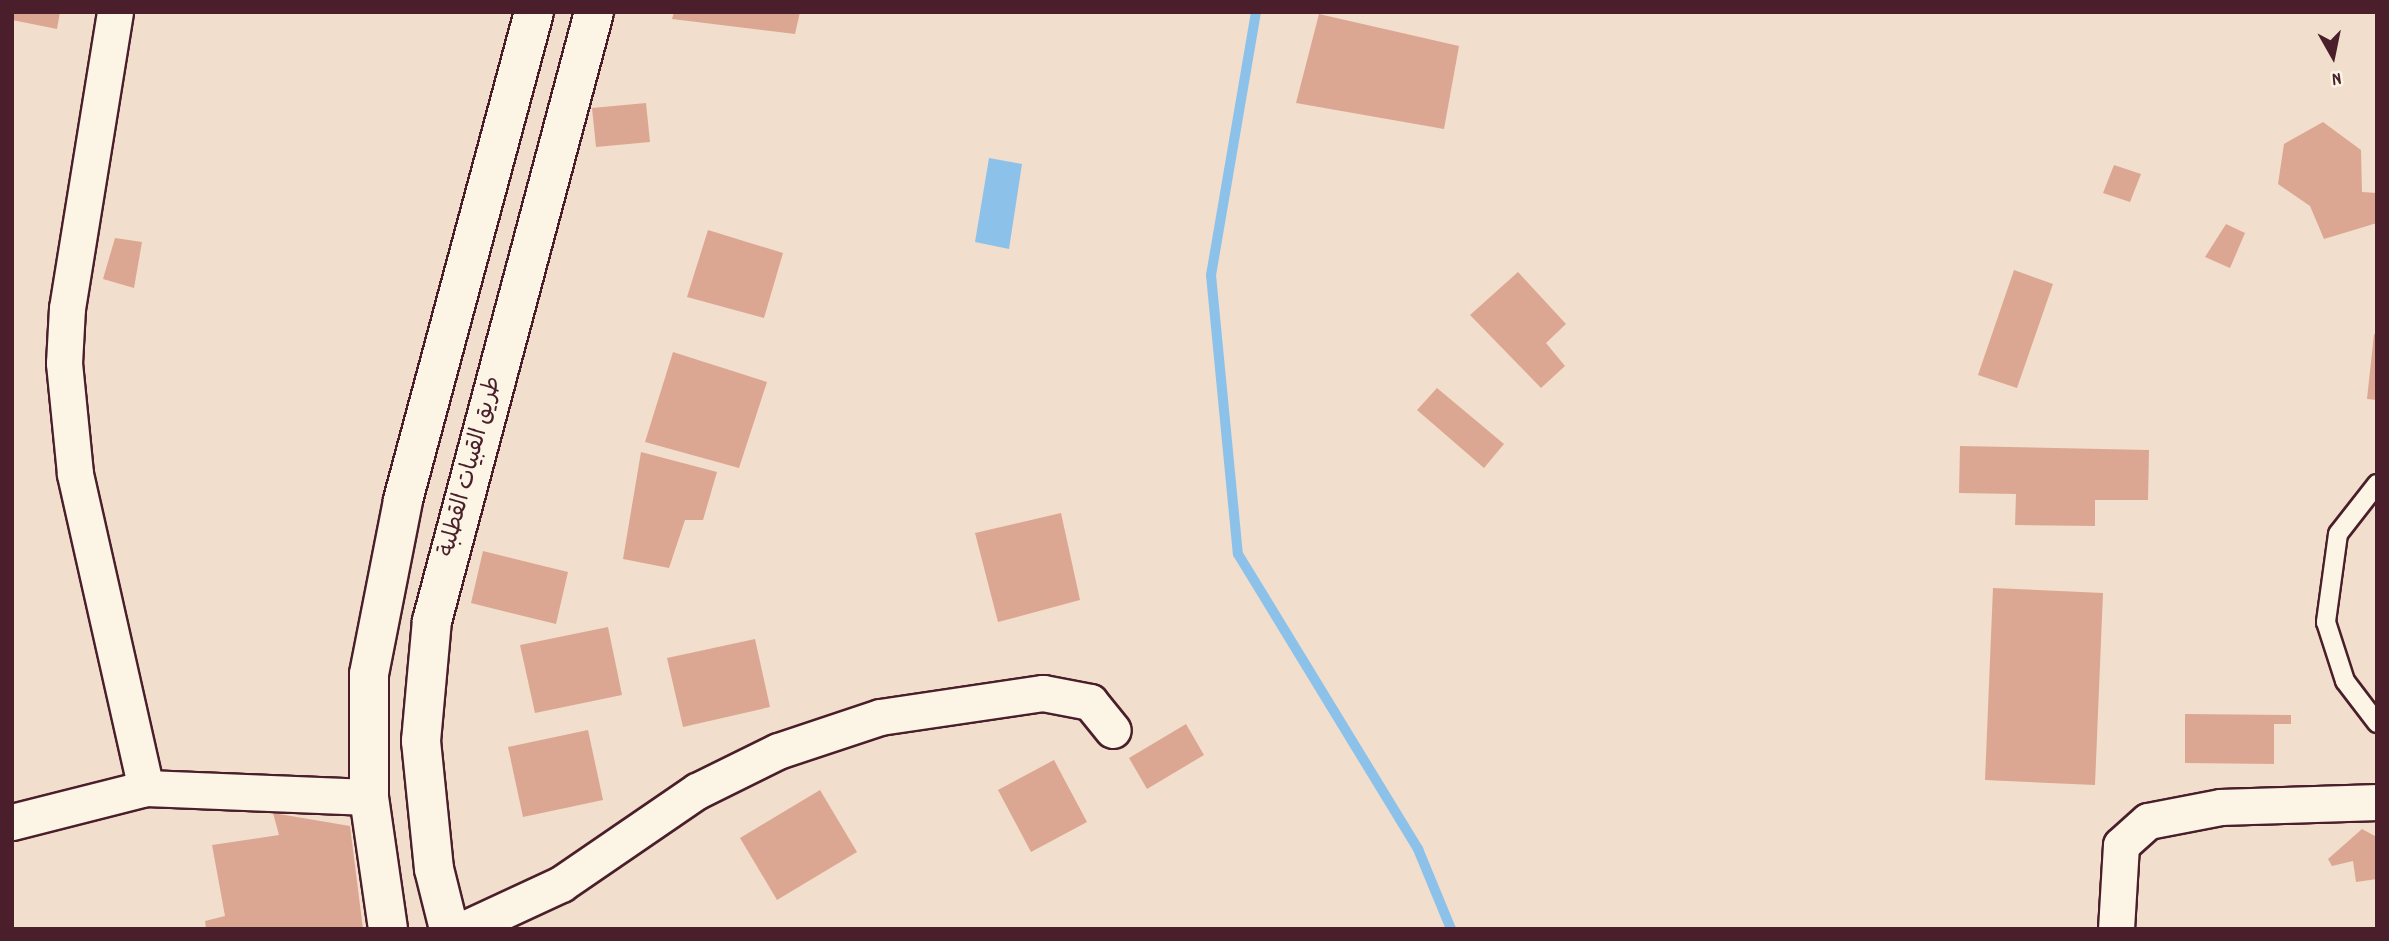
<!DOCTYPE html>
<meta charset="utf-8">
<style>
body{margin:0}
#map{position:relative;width:2389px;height:941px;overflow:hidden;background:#f2decc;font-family:Dekko,"Playpen Sans Arabic",sans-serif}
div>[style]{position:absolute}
.water>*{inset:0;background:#8cc2ea}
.stream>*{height:10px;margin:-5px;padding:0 5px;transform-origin:5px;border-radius:5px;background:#8cc2ea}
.building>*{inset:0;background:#dca792}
.roads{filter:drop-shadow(2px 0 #4a1f2b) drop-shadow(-2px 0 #4a1f2b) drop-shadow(0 2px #4a1f2b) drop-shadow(0 -2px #4a1f2b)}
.service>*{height:18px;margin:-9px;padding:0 9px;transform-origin:9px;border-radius:9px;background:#fcf5e5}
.minor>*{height:35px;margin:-17.5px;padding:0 17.5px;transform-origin:17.5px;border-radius:17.5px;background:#fcf5e5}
.secondary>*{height:38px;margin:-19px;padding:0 19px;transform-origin:19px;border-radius:19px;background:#fcf5e5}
span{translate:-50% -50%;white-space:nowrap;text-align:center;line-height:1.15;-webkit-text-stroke:7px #fcf5e5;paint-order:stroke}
.street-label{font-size:23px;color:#4a1f2b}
.frame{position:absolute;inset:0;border:14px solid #4a1f2b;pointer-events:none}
.north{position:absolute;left:2298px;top:21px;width:70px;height:70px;-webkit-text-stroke:5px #fcf5e5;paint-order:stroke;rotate:171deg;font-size:19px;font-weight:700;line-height:28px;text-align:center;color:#4a1f2b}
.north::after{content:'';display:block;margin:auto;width:24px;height:32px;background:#4a1f2b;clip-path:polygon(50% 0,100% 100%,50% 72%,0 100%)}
</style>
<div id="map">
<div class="water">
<div style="clip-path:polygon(989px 158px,1022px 164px,1009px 249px,975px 242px)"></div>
</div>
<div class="stream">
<div style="left:1256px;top:12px;width:267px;rotate:99.7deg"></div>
<div style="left:1211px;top:275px;width:280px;rotate:84.5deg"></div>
<div style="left:1238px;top:554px;width:346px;rotate:58.6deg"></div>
<div style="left:1418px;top:849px;width:87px;rotate:67.6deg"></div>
</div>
<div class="building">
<div style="clip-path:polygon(12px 12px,60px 12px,57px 29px,12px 20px)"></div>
<div style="clip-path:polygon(674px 12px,800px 12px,795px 34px,672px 19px)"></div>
<div style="clip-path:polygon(1319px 14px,1459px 46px,1444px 129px,1296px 103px)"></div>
<div style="clip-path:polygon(646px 103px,650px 142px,596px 147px,592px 108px)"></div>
<div style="clip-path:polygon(2323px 122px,2361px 150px,2362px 192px,2377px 193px,2377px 223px,2324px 239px,2310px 206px,2278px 184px,2284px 144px)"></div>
<div style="clip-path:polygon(2114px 165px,2141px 174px,2130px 202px,2103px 193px)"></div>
<div style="clip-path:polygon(2226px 224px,2245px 233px,2230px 268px,2205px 257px)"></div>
<div style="clip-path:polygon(708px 230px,783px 253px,764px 318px,687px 297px)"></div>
<div style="clip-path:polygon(115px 238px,142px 242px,134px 288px,103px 279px)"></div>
<div style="clip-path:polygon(2014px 270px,2053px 284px,2017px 388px,1978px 375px)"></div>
<div style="clip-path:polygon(1518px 272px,1566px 324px,1546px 343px,1565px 366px,1541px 388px,1470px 315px)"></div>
<div style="clip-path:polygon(2374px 334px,2377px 335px,2377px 400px,2367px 399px)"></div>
<div style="clip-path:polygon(673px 352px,767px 382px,739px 468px,645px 442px)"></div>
<div style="clip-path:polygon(1437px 388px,1504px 444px,1484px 468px,1417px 410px)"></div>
<div style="clip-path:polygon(1960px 446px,2149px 450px,2148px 500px,2095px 500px,2095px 526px,2015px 525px,2016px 494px,1959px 493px)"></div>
<div style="clip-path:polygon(641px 452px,717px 472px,703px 520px,685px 520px,669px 568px,623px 559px)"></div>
<div style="clip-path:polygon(1061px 513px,1080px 600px,998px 622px,975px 533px)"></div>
<div style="clip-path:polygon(483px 551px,568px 572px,556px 624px,471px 603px)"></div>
<div style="clip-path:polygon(1993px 588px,2103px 593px,2095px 785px,1985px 780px)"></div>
<div style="clip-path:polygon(608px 627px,622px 695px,535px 713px,520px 645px)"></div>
<div style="clip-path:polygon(755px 639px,770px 707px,683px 727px,667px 658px)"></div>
<div style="clip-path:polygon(2185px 714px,2291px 715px,2291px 724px,2274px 724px,2274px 764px,2185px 763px)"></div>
<div style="clip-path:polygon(1186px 724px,1204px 755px,1147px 789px,1129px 758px)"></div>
<div style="clip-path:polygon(588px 730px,603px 800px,523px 817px,508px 747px)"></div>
<div style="clip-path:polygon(1054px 760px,1087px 822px,1031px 852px,998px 790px)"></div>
<div style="clip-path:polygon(820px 790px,857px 852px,777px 900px,740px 838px)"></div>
<div style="clip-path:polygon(273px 813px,350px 826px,363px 929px,206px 929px,205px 921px,225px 916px,212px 845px,279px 835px)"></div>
<div style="clip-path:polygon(2362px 829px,2375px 836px,2377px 879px,2356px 882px,2353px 861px,2332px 866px,2328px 859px)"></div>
</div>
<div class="roads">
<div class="service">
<div style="left:2377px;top:484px;width:63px;rotate:128deg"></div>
<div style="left:2338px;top:534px;width:89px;rotate:97.8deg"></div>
<div style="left:2326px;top:622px;width:62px;rotate:72.1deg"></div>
<div style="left:2345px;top:681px;width:53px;rotate:52.7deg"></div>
</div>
<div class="minor">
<div style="left:115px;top:12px;width:300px;rotate:99.2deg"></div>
<div style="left:67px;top:308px;width:55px;rotate:93.1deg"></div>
<div style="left:64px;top:363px;width:112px;rotate:84.3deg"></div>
<div style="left:75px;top:474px;width:322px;rotate:77.3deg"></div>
<div style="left:12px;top:822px;width:138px;rotate:-14.2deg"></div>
<div style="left:146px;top:788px;width:223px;rotate:2.3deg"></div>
<div style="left:464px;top:929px;width:107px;rotate:-24.9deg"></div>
<div style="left:561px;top:884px;width:165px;rotate:-34.4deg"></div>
<div style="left:697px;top:791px;width:90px;rotate:-26.3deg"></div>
<div style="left:778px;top:751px;width:108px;rotate:-18.4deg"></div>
<div style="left:880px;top:717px;width:165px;rotate:-8.4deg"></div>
<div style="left:1043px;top:693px;width:48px;rotate:10.8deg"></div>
<div style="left:1090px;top:702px;width:36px;rotate:51deg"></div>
<div style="left:2116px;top:929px;width:84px;rotate:-86.6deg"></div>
<div style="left:2121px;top:845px;width:36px;rotate:-42deg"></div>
<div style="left:2148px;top:821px;width:74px;rotate:-10.9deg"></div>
<div style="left:2221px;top:807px;width:156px;rotate:-1.8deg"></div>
</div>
<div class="secondary">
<div style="left:388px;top:929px;width:133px;rotate:-98.2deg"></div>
<div style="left:369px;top:797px;width:123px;rotate:-90deg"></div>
<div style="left:369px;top:674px;width:177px;rotate:-78.9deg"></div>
<div style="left:403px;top:500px;width:505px;rotate:-74.97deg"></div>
<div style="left:449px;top:929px;width:62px;rotate:-104deg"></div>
<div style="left:434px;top:869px;width:129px;rotate:-95.8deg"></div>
<div style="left:421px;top:741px;width:121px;rotate:-84.8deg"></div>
<div style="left:432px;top:621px;width:630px;rotate:-75.1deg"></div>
</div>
</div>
<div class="street-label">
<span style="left:472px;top:467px;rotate:-75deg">طريق القبيات القطلبة</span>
</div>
<div class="frame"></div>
<div class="north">N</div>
</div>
